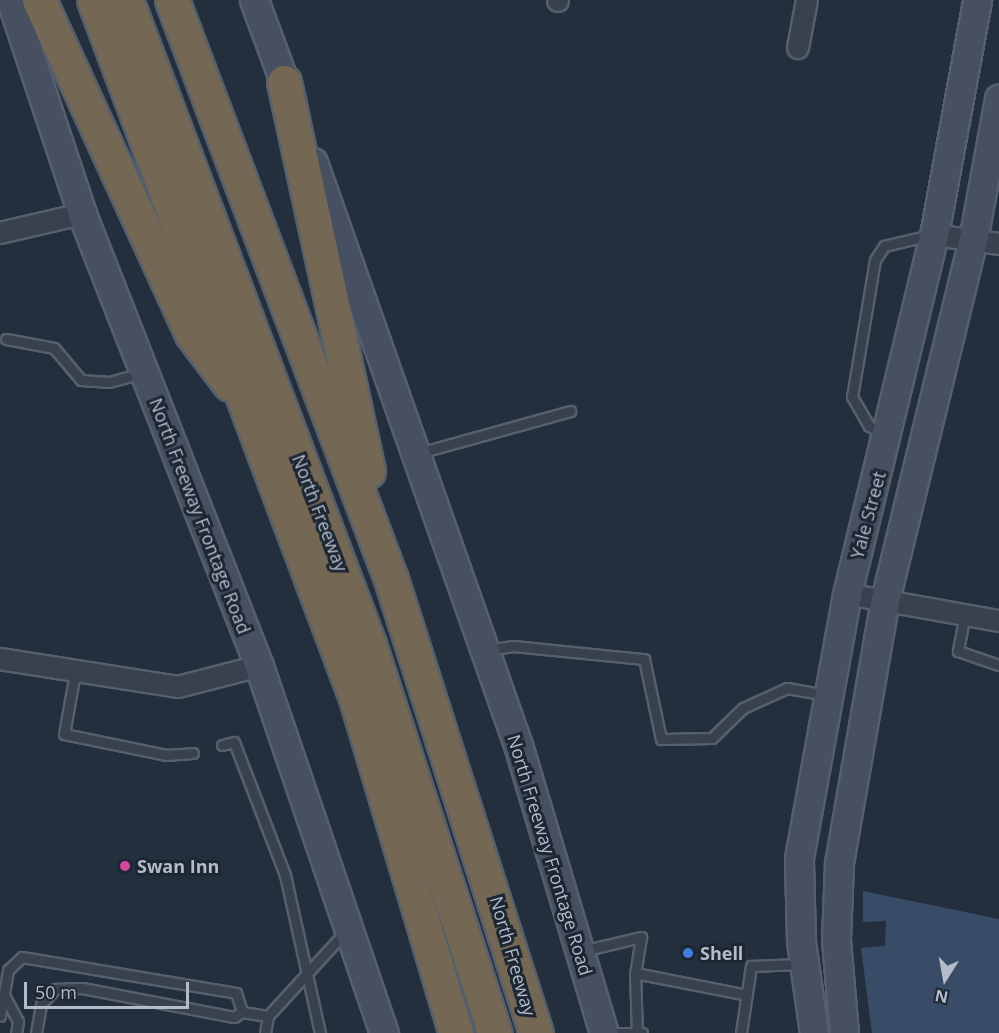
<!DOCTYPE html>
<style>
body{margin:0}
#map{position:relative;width:999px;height:1033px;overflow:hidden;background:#242f3e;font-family:"Open Sans",sans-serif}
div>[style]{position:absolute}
.water>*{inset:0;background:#394c67}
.roads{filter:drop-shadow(2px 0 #565f6c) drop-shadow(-2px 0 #565f6c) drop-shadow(0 2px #565f6c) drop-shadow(0 -2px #565f6c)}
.service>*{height:9px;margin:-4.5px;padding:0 4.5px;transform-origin:4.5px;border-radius:4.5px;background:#38414e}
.minor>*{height:20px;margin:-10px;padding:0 10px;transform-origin:10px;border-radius:10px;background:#38414e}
.secondary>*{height:27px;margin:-13.5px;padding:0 13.5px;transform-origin:13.5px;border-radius:13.5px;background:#465061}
.motorway>*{height:33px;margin:-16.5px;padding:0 16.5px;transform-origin:16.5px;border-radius:16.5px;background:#746855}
.dots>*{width:16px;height:16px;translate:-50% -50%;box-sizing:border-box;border:3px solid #1d2633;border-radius:50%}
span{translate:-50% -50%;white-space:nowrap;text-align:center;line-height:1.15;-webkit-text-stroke:6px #1d2633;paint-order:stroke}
.street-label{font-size:18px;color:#b4bcc9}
.poi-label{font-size:18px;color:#b4bcc9;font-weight:700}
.left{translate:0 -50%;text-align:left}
.north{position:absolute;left:915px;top:949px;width:60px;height:60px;-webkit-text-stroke:4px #1d2633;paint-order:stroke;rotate:191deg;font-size:16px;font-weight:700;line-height:24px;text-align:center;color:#b4bcc9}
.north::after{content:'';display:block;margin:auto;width:21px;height:27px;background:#b4bcc9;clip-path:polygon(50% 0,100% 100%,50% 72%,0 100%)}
.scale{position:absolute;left:24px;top:982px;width:165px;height:27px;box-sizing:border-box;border:3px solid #b4bcc9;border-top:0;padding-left:8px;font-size:18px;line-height:21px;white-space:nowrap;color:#b4bcc9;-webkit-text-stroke:4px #1d2633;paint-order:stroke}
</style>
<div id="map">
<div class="water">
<div style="clip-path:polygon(863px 891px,999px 919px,999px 1033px,872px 1033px,861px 948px,885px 946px,886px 921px,863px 922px)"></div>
</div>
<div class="roads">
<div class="service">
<div style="left:6px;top:339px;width:49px;rotate:10.6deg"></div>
<div style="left:54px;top:348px;width:42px;rotate:49.8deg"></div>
<div style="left:81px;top:380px;width:28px;rotate:4deg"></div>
<div style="left:109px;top:382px;width:34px;rotate:-15deg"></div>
<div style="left:883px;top:433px;width:16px;rotate:-153deg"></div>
<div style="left:869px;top:426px;width:34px;rotate:-120deg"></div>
<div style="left:852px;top:397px;width:139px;rotate:-80.5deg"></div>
<div style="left:875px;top:260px;width:17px;rotate:-57deg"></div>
<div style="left:884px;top:246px;width:47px;rotate:-13.4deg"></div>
<div style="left:419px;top:453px;width:157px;rotate:-15.5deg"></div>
<div style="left:965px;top:614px;width:38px;rotate:101deg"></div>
<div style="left:958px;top:651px;width:43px;rotate:18.9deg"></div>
<div style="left:487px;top:650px;width:26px;rotate:-9deg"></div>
<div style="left:513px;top:646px;width:132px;rotate:5.7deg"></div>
<div style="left:644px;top:659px;width:82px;rotate:78deg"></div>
<div style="left:661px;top:739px;width:51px;rotate:-1.1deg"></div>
<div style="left:712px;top:738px;width:43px;rotate:-44.1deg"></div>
<div style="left:743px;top:708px;width:48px;rotate:-24.4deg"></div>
<div style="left:787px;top:688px;width:39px;rotate:10deg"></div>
<div style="left:75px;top:673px;width:62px;rotate:100.2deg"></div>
<div style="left:64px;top:734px;width:104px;rotate:11.6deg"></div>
<div style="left:166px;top:755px;width:27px;rotate:-4deg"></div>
<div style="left:222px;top:745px;width:12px;rotate:-14deg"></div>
<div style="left:234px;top:742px;width:142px;rotate:69deg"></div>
<div style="left:285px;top:875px;width:162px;rotate:77.5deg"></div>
<div style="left:582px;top:951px;width:61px;rotate:-13.3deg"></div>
<div style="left:641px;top:937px;width:36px;rotate:99deg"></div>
<div style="left:635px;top:973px;width:59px;rotate:88.1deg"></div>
<div style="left:635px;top:973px;width:114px;rotate:11.1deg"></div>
<div style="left:4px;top:995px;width:30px;rotate:62deg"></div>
<div style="left:18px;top:1021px;width:12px;rotate:99deg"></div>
<div style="left:0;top:1016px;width:47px;rotate:-80.1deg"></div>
<div style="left:8px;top:970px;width:19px;rotate:-43deg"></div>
<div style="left:22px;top:957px;width:217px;rotate:9.5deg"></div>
<div style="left:236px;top:993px;width:20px;rotate:72deg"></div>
<div style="left:242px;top:1012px;width:26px;rotate:9deg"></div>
<div style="left:36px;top:1033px;width:29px;rotate:-80deg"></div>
<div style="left:41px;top:1004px;width:21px;rotate:-47deg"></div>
<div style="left:55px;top:989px;width:27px;rotate:-2deg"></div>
<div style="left:82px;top:988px;width:155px;rotate:10.8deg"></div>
<div style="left:234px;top:1017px;width:9px;rotate:-32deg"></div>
<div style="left:265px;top:1033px;width:17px;rotate:-80deg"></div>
<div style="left:268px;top:1016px;width:114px;rotate:-47.5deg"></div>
<div style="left:618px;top:1033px;width:24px"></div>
<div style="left:741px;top:1033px;width:68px;rotate:-81.5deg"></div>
<div style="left:751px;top:966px;width:50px;rotate:-2.3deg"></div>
</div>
<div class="minor">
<div style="left:558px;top:1px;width:1px;rotate:-90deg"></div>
<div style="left:798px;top:48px;width:49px;rotate:-79.4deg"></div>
<div style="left:0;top:233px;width:84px;rotate:-13deg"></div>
<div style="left:934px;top:235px;width:66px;rotate:7.9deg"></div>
<div style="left:847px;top:594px;width:154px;rotate:10.1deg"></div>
<div style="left:0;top:659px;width:180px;rotate:8.9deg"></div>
<div style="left:178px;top:687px;width:84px;rotate:-14.5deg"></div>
</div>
<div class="secondary">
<div style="left:11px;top:0;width:225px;rotate:71.6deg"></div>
<div style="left:82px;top:214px;width:485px;rotate:68.6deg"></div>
<div style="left:259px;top:666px;width:388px;rotate:71.2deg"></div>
<div style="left:254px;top:0;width:107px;rotate:69.7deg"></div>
<div style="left:313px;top:162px;width:621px;rotate:70.63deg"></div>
<div style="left:519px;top:748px;width:297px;rotate:73.4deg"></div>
<div style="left:814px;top:1033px;width:92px;rotate:-98.1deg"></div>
<div style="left:801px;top:942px;width:84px;rotate:-91.4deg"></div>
<div style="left:799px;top:858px;width:268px;rotate:-79.7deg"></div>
<div style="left:847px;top:594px;width:369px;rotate:-76.4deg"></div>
<div style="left:934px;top:235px;width:239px;rotate:-79.6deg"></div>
<div style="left:844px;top:1033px;width:94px;rotate:-94.9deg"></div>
<div style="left:836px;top:939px;width:76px;rotate:-87.7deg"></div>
<div style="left:839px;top:863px;width:267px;rotate:-80.1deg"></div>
<div style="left:885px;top:600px;width:371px;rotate:-76.3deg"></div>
<div style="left:973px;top:240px;width:144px;rotate:-79.6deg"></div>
</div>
<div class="motorway">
<div style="left:39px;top:0;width:367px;rotate:65.4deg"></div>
<div style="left:192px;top:334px;width:63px;rotate:52.8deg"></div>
<div style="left:94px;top:0;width:746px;rotate:69.43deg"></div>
<div style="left:356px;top:698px;width:350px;rotate:73.4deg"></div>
<div style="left:126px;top:0;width:688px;rotate:69.33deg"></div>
<div style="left:369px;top:644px;width:409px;rotate:72.1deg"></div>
<div style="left:172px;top:0;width:619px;rotate:69.28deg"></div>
<div style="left:391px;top:579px;width:477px;rotate:72.3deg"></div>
<div style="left:284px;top:82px;width:398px;rotate:77.8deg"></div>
</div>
</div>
<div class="dots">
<div style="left:125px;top:866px;background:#d1479c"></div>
<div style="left:688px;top:953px;background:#3f7fe0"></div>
</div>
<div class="street-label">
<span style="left:320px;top:513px;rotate:69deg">North Freeway</span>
<span style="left:868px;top:515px;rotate:-75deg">Yale Street</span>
<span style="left:200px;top:516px;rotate:69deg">North Freeway Frontage Road</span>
<span style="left:550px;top:855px;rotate:73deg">North Freeway Frontage Road</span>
<span style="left:513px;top:956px;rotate:74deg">North Freeway</span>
</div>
<div class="poi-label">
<span class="left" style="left:137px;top:866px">Swan Inn</span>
<span class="left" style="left:700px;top:953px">Shell</span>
</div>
<div class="north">N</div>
<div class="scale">50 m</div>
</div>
